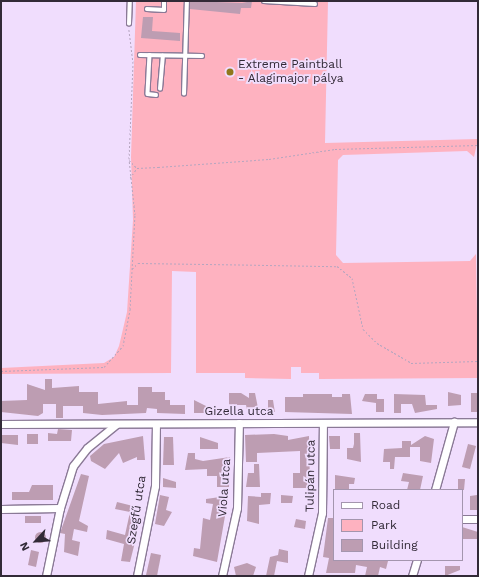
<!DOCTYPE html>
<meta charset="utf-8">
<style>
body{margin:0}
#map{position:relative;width:479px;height:577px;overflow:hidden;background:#f0ddfd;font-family:"Work Sans",sans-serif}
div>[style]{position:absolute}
.green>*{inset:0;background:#feb2c0}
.building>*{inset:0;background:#bd9db2}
.round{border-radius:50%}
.path>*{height:1px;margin-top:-0.5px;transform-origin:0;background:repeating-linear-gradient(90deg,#b5a5bf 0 2px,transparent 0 4px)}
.roads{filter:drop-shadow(1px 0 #8a7996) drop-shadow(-1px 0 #8a7996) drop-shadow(0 1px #8a7996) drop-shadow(0 -1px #8a7996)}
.lane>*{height:3.5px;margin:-1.75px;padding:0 1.75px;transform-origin:1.75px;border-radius:1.75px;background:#fff}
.street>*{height:7px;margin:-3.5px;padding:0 3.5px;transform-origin:3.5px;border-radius:3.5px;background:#fff}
.dots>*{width:11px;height:11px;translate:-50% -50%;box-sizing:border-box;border:2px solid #f0ddfd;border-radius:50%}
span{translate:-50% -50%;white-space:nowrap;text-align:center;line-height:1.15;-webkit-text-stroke:3.5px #f0ddfd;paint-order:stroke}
.poi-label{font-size:12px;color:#322a37}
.left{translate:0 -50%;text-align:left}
.street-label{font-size:12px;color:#322a37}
.frame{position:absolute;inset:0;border:2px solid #322a37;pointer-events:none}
.legend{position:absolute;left:333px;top:489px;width:130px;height:72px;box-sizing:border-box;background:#f0ddfd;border:1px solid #a495ae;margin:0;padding:5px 7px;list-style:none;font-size:12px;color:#322a37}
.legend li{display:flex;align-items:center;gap:8px;height:20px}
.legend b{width:20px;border:1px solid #a495ae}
.north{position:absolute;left:16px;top:521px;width:40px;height:40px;-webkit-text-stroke:3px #f0ddfd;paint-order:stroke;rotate:244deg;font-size:11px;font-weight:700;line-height:16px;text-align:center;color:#322a37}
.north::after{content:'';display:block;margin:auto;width:14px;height:18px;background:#322a37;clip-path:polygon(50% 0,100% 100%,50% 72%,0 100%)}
</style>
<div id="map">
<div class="green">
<div style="clip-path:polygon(136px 1px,328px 1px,325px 143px,478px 139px,474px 157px,467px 151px,343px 155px,338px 160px,336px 255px,343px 263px,470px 261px,476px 254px,478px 378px,319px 379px,319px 373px,301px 373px,301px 367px,291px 367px,291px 379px,245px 378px,245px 373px,196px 373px,196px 272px,172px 271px,171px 373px,1px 374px,1px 368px,104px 363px,114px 357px,119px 346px,127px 312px,133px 220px,131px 157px)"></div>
</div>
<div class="building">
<div style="clip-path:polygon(190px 1px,242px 3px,252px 1px,251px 8px,241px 8px,240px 14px,190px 9px)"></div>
<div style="clip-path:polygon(143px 17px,153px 17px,152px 31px,180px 33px,180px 41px,141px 38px)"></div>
<div style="clip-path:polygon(45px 379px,52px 379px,52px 388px,79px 386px,79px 392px,98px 392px,98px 404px,127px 401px,127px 405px,138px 405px,138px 387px,152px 387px,152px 392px,165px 392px,165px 400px,170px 400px,170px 405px,185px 405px,185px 414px,157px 413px,157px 409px,147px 408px,146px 413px,102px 415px,83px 413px,83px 406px,63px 406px,63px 418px,56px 418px,56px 404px,43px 404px,43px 413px,38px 416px,1px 412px,1px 401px,27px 400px,27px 384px,45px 390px)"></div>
<div style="clip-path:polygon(448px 392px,461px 395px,461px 405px,448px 406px)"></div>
<div style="clip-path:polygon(229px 393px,241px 393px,249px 398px,249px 393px,255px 393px,258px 408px,268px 408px,268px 400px,273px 400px,275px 413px,248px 414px,246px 405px,237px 405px,237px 412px,229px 411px)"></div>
<div style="clip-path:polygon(471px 393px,478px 393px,478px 412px,471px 412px)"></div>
<div style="clip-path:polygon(303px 394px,332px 394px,332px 397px,342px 397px,342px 394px,350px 394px,352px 414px,285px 412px,285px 397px,303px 397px)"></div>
<div style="clip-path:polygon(365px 394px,377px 394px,377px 399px,384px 399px,384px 412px,376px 412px,376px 403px,362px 401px)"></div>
<div style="clip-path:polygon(394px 394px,425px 395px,426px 405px,437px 405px,437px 409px,415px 413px,412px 404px,401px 404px,401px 413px,394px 413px)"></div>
<div style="clip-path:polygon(194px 400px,206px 406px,206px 413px,194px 413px)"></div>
<div style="clip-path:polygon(58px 429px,72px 430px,71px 441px,48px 441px,48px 433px,57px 434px)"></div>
<div style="clip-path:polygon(354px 433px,360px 433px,361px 462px,347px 459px,347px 448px,353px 448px,354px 444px)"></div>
<div style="clip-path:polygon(27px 434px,38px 434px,38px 444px,27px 444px)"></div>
<div style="clip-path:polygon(274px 434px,288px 436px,288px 440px,309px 436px,310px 488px,293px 488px,293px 473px,300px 473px,300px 451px,257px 453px,257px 462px,246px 462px,245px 435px)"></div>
<div style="clip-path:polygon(1px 435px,18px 435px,18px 445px,1px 443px)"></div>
<div style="clip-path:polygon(143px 436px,145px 460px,137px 460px,137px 457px,123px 463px,119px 453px,105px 469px,91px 461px,90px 456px,104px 444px)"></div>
<div style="clip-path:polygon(329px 436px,340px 436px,340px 449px,330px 449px)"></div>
<div style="clip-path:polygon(425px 436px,434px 439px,431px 463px,420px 461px,420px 447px,410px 447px,410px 457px,395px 457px,394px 469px,390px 469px,390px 462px,383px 462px,384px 449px,402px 448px,402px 441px,411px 441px,411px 445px)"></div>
<div style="clip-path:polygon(164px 437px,173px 437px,174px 465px,163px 465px)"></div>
<div style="clip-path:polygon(200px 437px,218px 443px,218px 449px,200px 449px)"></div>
<div style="clip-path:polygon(468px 444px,476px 446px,470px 469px,462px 467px)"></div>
<div style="clip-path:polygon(188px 453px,195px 453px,195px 459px,203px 461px,230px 457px,229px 487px,217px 487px,217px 476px,207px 476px,207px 469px,185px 470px)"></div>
<div style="clip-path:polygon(254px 464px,259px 464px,260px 487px,246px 487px,248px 473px,254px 473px)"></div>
<div style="clip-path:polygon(403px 473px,423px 476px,420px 490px,407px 490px,409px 482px,401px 481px)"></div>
<div style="clip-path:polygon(81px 474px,89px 476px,79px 521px,88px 526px,87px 532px,74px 529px,72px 540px,80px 542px,78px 556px,64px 552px,65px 534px,60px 533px)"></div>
<div style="clip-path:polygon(335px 475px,355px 478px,354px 484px,349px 484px,349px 490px,335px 490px)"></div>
<div style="clip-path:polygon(163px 478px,176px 482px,176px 488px,163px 487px)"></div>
<div style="clip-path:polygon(458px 479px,465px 479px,464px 490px,458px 490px)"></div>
<div style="clip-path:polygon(32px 485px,53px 485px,53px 500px,12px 500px,12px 492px,29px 492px)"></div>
<div style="clip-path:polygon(261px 493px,271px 493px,270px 504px,259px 505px,259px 524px,247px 521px,248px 496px,261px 497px)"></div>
<div style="clip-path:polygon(160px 495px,169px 497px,166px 510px,172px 512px,164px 526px,155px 524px)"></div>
<div style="clip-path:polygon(281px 495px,293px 496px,292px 503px,281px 503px)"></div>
<div style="clip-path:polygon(477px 495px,477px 510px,470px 510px,470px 496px)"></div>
<div style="clip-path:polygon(220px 497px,228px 499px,217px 562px,193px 556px,194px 548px,200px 549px,203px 518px,210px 520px,213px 504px,206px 503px,206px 499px)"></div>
<div style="clip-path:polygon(117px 502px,137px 507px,136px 538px,130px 562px,121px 561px,124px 544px,106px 539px,107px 530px,125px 535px,130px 512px,115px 509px)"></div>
<div style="clip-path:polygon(25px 516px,41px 516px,41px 523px,25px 523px)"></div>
<div style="clip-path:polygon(328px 518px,334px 518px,334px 560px,384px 560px,388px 561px,386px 569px,380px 567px,378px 576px,365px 576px,367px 567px,356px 565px,355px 573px,326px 573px,329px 558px,323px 557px)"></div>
<div style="clip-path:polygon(296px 519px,306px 521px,305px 529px,294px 527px)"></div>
<div style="clip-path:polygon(462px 527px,478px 532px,478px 539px,462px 539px)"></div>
<div class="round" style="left:34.5px;top:531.5px;width:11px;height:11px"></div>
<div style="clip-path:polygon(279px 549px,288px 551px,288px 563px,277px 561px,274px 576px,266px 576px,270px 557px,278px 555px)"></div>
<div style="clip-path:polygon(31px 550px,39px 552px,36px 567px,28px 565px)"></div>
<div style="clip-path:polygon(151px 553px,161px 555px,157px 576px,146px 575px)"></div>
<div style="clip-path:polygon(247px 563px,256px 567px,253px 576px,236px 576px,234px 567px)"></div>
<div style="clip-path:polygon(445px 566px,460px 566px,460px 570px,445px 576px)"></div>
</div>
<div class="path">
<div style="left:129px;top:160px;width:11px;rotate:45deg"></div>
<div style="left:137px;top:168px;width:21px;rotate:-3deg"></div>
<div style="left:158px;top:167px;width:111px;rotate:-4.1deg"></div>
<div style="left:269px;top:159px;width:67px;rotate:-8.6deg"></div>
<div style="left:335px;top:149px;width:143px;rotate:-1.6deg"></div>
<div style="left:130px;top:178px;width:12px;rotate:-55deg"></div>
<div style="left:132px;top:269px;width:8px;rotate:-45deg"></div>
<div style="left:138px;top:263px;width:199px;rotate:0.9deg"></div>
<div style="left:337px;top:266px;width:19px;rotate:39deg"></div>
<div style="left:352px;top:278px;width:52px;rotate:77.8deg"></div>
<div style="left:363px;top:329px;width:20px;rotate:45deg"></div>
<div style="left:377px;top:343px;width:39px;rotate:30deg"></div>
<div style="left:411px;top:363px;width:67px;rotate:-1.7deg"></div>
<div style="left:1px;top:371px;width:103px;rotate:-2.2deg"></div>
<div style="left:104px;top:367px;width:28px;rotate:-48deg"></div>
<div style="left:123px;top:346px;width:38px;rotate:-79deg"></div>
<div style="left:130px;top:309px;width:94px;rotate:-87deg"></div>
<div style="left:135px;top:215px;width:56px;rotate:-96.1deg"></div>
<div style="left:129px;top:159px;width:96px;rotate:-87.6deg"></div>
<div style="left:133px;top:63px;width:35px;rotate:-97deg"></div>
</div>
<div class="roads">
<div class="lane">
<div style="left:264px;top:1px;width:51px;rotate:3.4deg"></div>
<div style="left:147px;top:9px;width:17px;rotate:3deg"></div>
<div style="left:164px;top:10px;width:9px;rotate:-90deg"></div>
<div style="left:129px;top:24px;width:23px;rotate:-88deg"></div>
<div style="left:140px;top:55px;width:62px;rotate:0.9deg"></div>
<div style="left:150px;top:55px;width:39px;rotate:93deg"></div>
<div style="left:148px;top:94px;width:8px;rotate:7deg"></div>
<div style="left:160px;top:89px;width:33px;rotate:-85deg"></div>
<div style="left:184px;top:94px;width:93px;rotate:-88.2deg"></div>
</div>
<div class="street">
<div style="left:1px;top:424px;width:477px;rotate:-0.2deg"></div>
<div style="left:435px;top:490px;width:71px;rotate:-74.4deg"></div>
<div style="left:1px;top:509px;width:59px;rotate:-1deg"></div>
<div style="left:462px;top:519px;width:16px"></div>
<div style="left:46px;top:576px;width:69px;rotate:-78.4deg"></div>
<div style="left:60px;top:508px;width:44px;rotate:-72.8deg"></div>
<div style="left:73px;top:466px;width:23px;rotate:-52deg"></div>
<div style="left:87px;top:448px;width:38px;rotate:-39deg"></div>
<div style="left:137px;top:576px;width:92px;rotate:-78.7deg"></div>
<div style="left:155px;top:486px;width:62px;rotate:-89.1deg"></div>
<div style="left:222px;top:576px;width:70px;rotate:-77.6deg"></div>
<div style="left:237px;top:508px;width:85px;rotate:-88.7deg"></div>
<div style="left:308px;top:576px;width:65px;rotate:-77.5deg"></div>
<div style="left:322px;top:513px;width:90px;rotate:-89.4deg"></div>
<div style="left:412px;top:576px;width:17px;rotate:-73deg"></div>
</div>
</div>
<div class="dots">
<div style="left:230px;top:72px;background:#90771c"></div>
</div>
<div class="poi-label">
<span class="left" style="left:238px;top:72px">Extreme Paintball<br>- Alagimajor pálya</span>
</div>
<div class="street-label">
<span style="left:239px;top:412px">Gizella utca</span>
<span style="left:311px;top:476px;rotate:-89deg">Tulipán utca</span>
<span style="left:225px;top:488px;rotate:-86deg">Viola utca</span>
<span style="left:137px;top:510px;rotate:-81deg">Szegfű utca</span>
</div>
<div class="frame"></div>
<ul class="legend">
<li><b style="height:5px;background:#fff"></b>Road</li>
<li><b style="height:11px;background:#feb2c0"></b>Park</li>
<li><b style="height:11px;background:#bd9db2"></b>Building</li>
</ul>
<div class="north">N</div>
</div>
